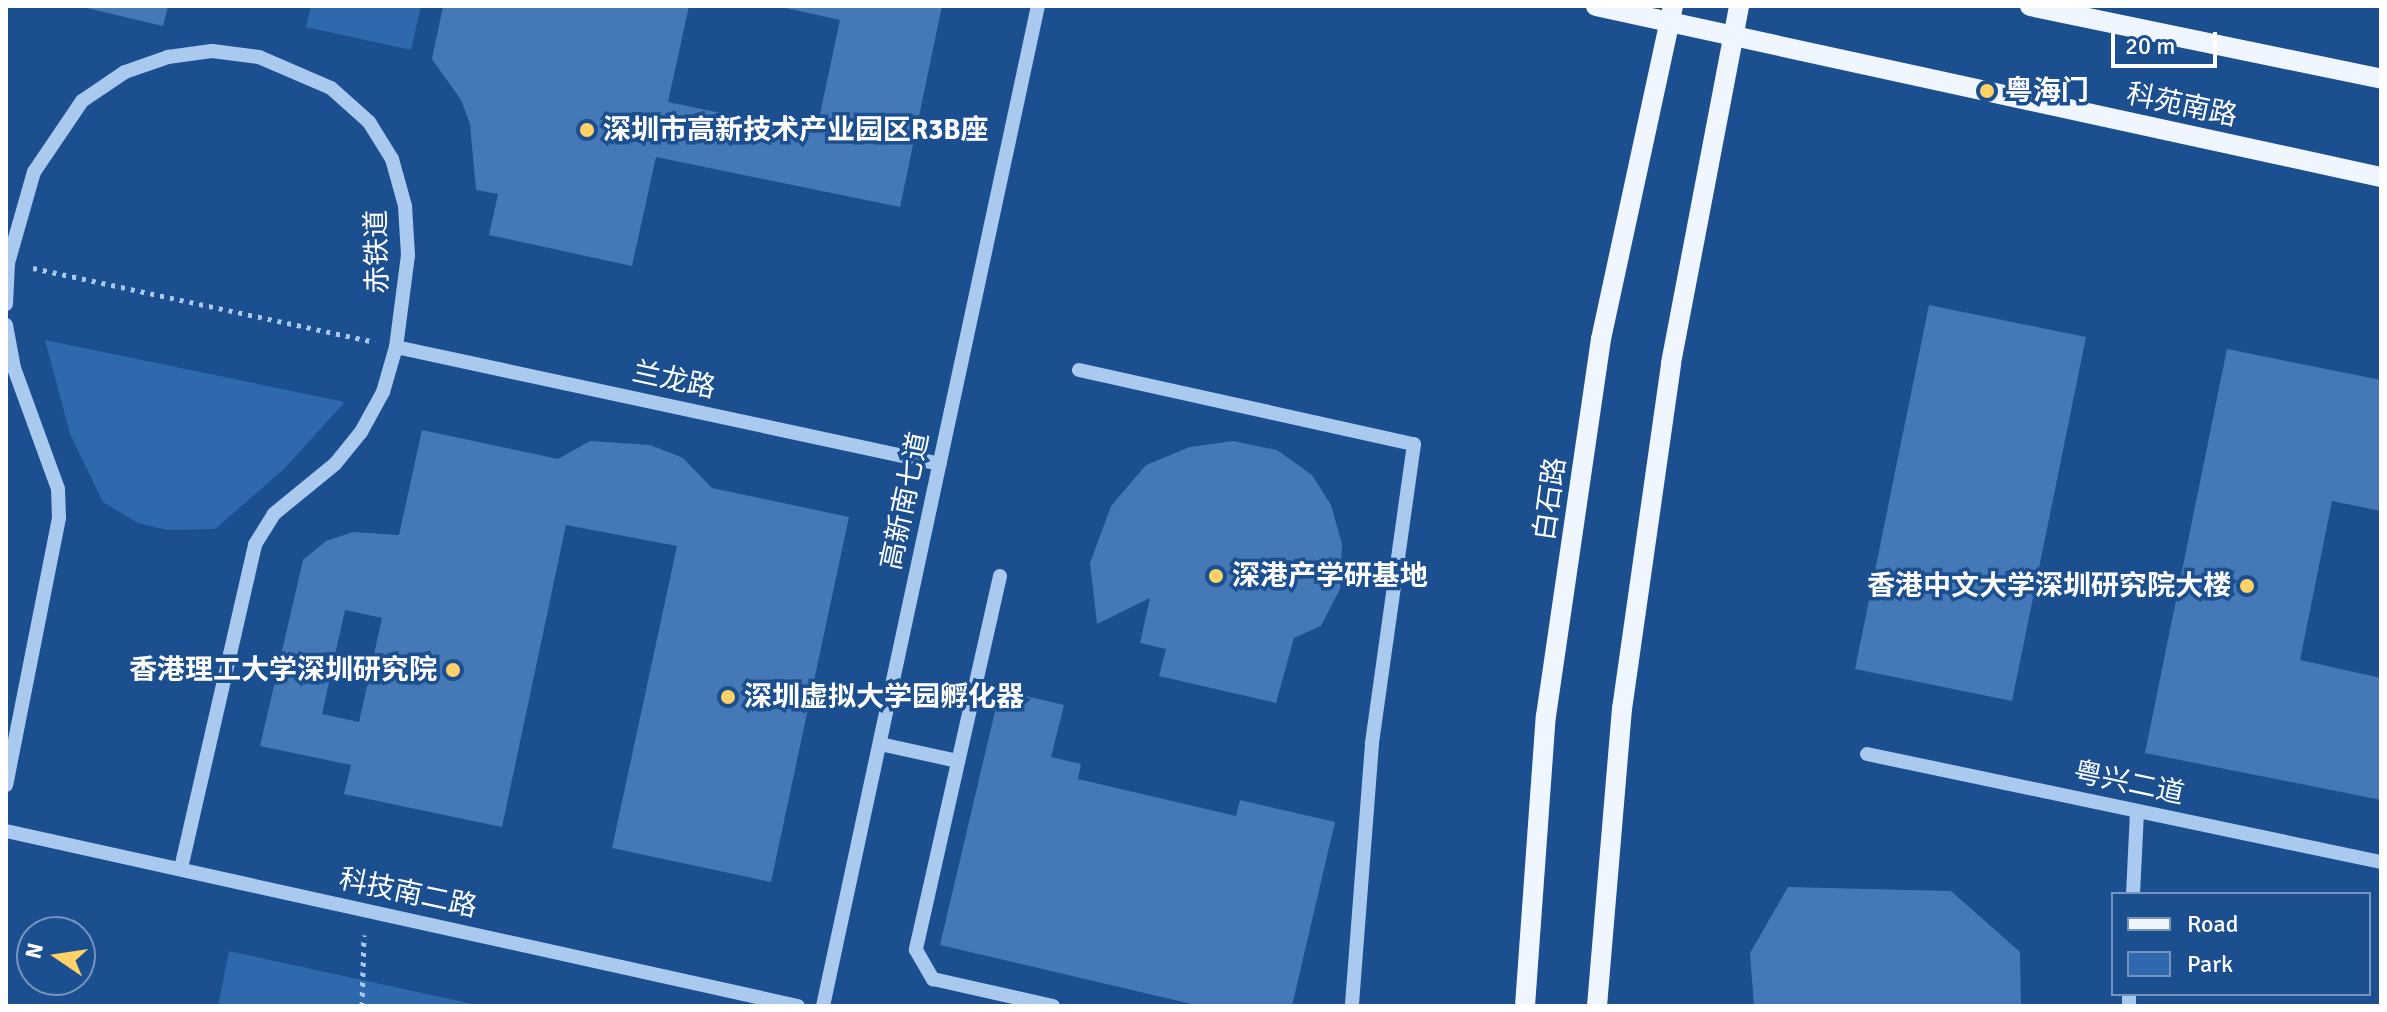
<!DOCTYPE html>
<meta charset="utf-8">
<style>
body{margin:0}
#map{position:relative;width:2387px;height:1012px;overflow:hidden;background:#1b4f8f;font-family:Signika,"Noto Sans SC",sans-serif}
div>[style]{position:absolute}
.green>*{inset:0;background:#2e69ad}
.building>*{inset:0;background:#4478b7}
.path>*{height:5px;margin-top:-2.5px;transform-origin:0;background:repeating-linear-gradient(90deg,#a9c9ee 0 4px,transparent 0 10px)}
.minor>*{height:14px;margin:-7px;padding:0 7px;transform-origin:7px;border-radius:7px;background:#a9c9ee}
.major>*{height:20px;margin:-10px;padding:0 10px;transform-origin:10px;border-radius:10px;background:#f0f6ff}
.dots>*{width:22px;height:22px;translate:-50% -50%;box-sizing:border-box;border:4px solid #1b4f8f;border-radius:50%}
span{translate:-50% -50%;white-space:nowrap;text-align:center;line-height:1.15;-webkit-text-stroke:7px #1b4f8f;paint-order:stroke}
.poi-label{font-size:28px;color:#fff;font-weight:700}
.left{translate:0 -50%;text-align:left}
.right{translate:-100% -50%;text-align:right}
.street-label{font-size:28px;color:#fff}
.frame{position:absolute;inset:0;border:8px solid #fff;pointer-events:none}
.legend{position:absolute;left:2111px;top:892px;width:260px;height:104px;box-sizing:border-box;background:#1b4f8f;border:2px solid #7695bc;margin:0;padding:10px 14px;list-style:none;font-size:24px;color:#fff}
.legend li{display:flex;align-items:center;gap:16px;height:40px}
.legend b{width:40px;border:2px solid #7695bc}
.north{position:absolute;left:16px;top:916px;width:80px;height:80px;box-sizing:border-box;background:#1b4f8f;border:2px solid #7695bc;border-radius:50%;rotate:283deg;font-size:22px;font-weight:700;line-height:32px;text-align:center;color:#fff}
.north::after{content:'';display:block;margin:auto;width:28px;height:36px;background:#ffd166;clip-path:polygon(50% 0,100% 100%,50% 72%,0 100%)}
.scale{position:absolute;left:2111px;top:32px;width:106px;height:36px;box-sizing:border-box;border:4px solid #fff;border-top:0;padding-left:10px;font-size:24px;line-height:28px;white-space:nowrap;color:#fff;-webkit-text-stroke:6px #1b4f8f;paint-order:stroke}
</style>
<div id="map">
<div class="green">
<div style="clip-path:polygon(311px 6px,421px 6px,411px 50px,306px 27px)"></div>
<div style="clip-path:polygon(45px 340px,345px 402px,284px 469px,215px 529px,167px 530px,138px 523px,103px 502px,70px 434px)"></div>
<div style="clip-path:polygon(229px 951px,482px 1006px,218px 1006px)"></div>
</div>
<div class="building">
<div style="clip-path:polygon(78px 6px,168px 6px,163px 26px)"></div>
<div style="clip-path:polygon(443px 6px,689px 6px,668px 102px,816px 133px,840px 20px,777px 6px,942px 6px,900px 207px,656px 157px,632px 266px,489px 235px,498px 194px,476px 190px,470px 124px,461px 100px,432px 59px)"></div>
<div style="clip-path:polygon(1929px 305px,2086px 337px,2012px 701px,1855px 669px)"></div>
<div style="clip-path:polygon(2227px 349px,2381px 380px,2381px 511px,2332px 501px,2300px 660px,2381px 678px,2381px 800px,2145px 753px)"></div>
<div style="clip-path:polygon(evenodd,422px 430px,558px 459px,590px 441px,650px 445px,683px 458px,712px 488px,849px 517px,771px 882px,612px 848px,677px 546px,566px 525px,502px 827px,344px 794px,351px 765px,260px 746px,303px 560px,326px 541px,353px 532px,399px 535px,422px 430px,345px 610px,382px 618px,359px 722px,322px 714px,345px 610px)"></div>
<div style="clip-path:polygon(1233px 441px,1277px 450px,1312px 475px,1331px 505px,1342px 544px,1340px 589px,1321px 626px,1294px 638px,1276px 703px,1159px 676px,1166px 649px,1140px 643px,1150px 598px,1097px 624px,1090px 563px,1111px 506px,1146px 465px,1190px 447px)"></div>
<div style="clip-path:polygon(1000px 690px,1064px 705px,1051px 757px,1081px 764px,1078px 779px,1236px 816px,1240px 800px,1335px 822px,1292px 1006px,1200px 1006px,940px 945px)"></div>
<div style="clip-path:polygon(1788px 887px,1951px 891px,2020px 952px,2021px 1006px,1754px 1006px,1750px 953px)"></div>
</div>
<div class="path">
<div style="left:33px;top:268px;width:350px;rotate:12.2deg"></div>
<div style="left:362px;top:1006px;width:71px;rotate:-88.4deg"></div>
</div>
<div class="minor">
<div style="left:6px;top:304px;width:41px;rotate:-87.2deg"></div>
<div style="left:8px;top:263px;width:95px;rotate:-74.1deg"></div>
<div style="left:34px;top:172px;width:86px;rotate:-55.9deg"></div>
<div style="left:82px;top:101px;width:52px;rotate:-34deg"></div>
<div style="left:125px;top:72px;width:46px;rotate:-19.2deg"></div>
<div style="left:168px;top:57px;width:44px;rotate:-7.8deg"></div>
<div style="left:212px;top:51px;width:47px;rotate:7.3deg"></div>
<div style="left:259px;top:57px;width:78px;rotate:23.3deg"></div>
<div style="left:331px;top:88px;width:51px;rotate:41.8deg"></div>
<div style="left:369px;top:122px;width:44px;rotate:58.1deg"></div>
<div style="left:392px;top:159px;width:49px;rotate:74.5deg"></div>
<div style="left:405px;top:206px;width:49px;rotate:86.5deg"></div>
<div style="left:408px;top:255px;width:93px;rotate:97.4deg"></div>
<div style="left:396px;top:347px;width:47px;rotate:106.1deg"></div>
<div style="left:383px;top:392px;width:46px;rotate:118.8deg"></div>
<div style="left:361px;top:432px;width:41px;rotate:129.1deg"></div>
<div style="left:335px;top:464px;width:79px;rotate:140.7deg"></div>
<div style="left:274px;top:514px;width:36px;rotate:122deg"></div>
<div style="left:255px;top:545px;width:332px;rotate:102.9deg"></div>
<div style="left:6px;top:325px;width:44px;rotate:79.5deg"></div>
<div style="left:14px;top:368px;width:129px;rotate:70deg"></div>
<div style="left:58px;top:489px;width:29px;rotate:88deg"></div>
<div style="left:59px;top:518px;width:272px;rotate:101.2deg"></div>
<div style="left:396px;top:347px;width:556px;rotate:12.14deg"></div>
<div style="left:1079px;top:370px;width:343px;rotate:12.5deg"></div>
<div style="left:1414px;top:444px;width:303px;rotate:98deg"></div>
<div style="left:1372px;top:744px;width:263px;rotate:94.4deg"></div>
<div style="left:1000px;top:576px;width:383px;rotate:102.7deg"></div>
<div style="left:916px;top:950px;width:34px;rotate:60deg"></div>
<div style="left:933px;top:979px;width:123px;rotate:12.7deg"></div>
<div style="left:880px;top:744px;width:80px;rotate:12.3deg"></div>
<div style="left:1867px;top:754px;width:525px;rotate:11.87deg"></div>
<div style="left:6px;top:831px;width:811px;rotate:12.46deg"></div>
<div style="left:2133px;top:894px;width:83px;rotate:-87.2deg"></div>
<div style="left:2129px;top:994px;width:12px;rotate:90deg"></div>
<div style="left:823px;top:1006px;width:1023px;rotate:-77.87deg"></div>
</div>
<div class="major">
<div style="left:1596px;top:6px;width:803px;rotate:12.29deg"></div>
<div style="left:2030px;top:6px;width:359px;rotate:11.7deg"></div>
<div style="left:1525px;top:1006px;width:291px;rotate:-85.9deg"></div>
<div style="left:1546px;top:716px;width:381px;rotate:-81.7deg"></div>
<div style="left:1601px;top:339px;width:341px;rotate:-77.8deg"></div>
<div style="left:1597px;top:1006px;width:298px;rotate:-85.2deg"></div>
<div style="left:1622px;top:709px;width:349px;rotate:-81.9deg"></div>
<div style="left:1671px;top:363px;width:363px;rotate:-79.2deg"></div>
</div>
<div class="dots">
<div style="left:1987px;top:91px;background:#ffd166"></div>
<div style="left:587px;top:130px;background:#ffd166"></div>
<div style="left:1216px;top:576px;background:#ffd166"></div>
<div style="left:2247px;top:586px;background:#ffd166"></div>
<div style="left:453px;top:670px;background:#ffd166"></div>
<div style="left:728px;top:697px;background:#ffd166"></div>
</div>
<div class="poi-label">
<span class="left" style="left:2005px;top:91px">粤海门</span>
<span class="left" style="left:603px;top:130px">深圳市高新技术产业园区R3B座</span>
<span class="left" style="left:1232px;top:576px">深港产学研基地</span>
<span class="right" style="left:2231px;top:586px">香港中文大学深圳研究院大楼</span>
<span class="right" style="left:437px;top:670px">香港理工大学深圳研究院</span>
<span class="left" style="left:744px;top:697px">深圳虚拟大学园孵化器</span>
</div>
<div class="street-label">
<span style="left:2182px;top:105px;rotate:12deg">科苑南路</span>
<span style="left:377px;top:252px;rotate:-91deg">赤铁道</span>
<span style="left:674px;top:380px;rotate:12deg">兰龙路</span>
<span style="left:1550px;top:499px;rotate:-82deg">白石路</span>
<span style="left:905px;top:501px;rotate:-78deg">高新南七道</span>
<span style="left:2129px;top:783px;rotate:12deg">粤兴二道</span>
<span style="left:408px;top:893px;rotate:12deg">科技南二路</span>
</div>
<div class="frame"></div>
<ul class="legend">
<li><b style="height:10px;background:#f0f6ff"></b>Road</li>
<li><b style="height:22px;background:#2e69ad"></b>Park</li>
</ul>
<div class="north">N</div>
<div class="scale">20 m</div>
</div>
